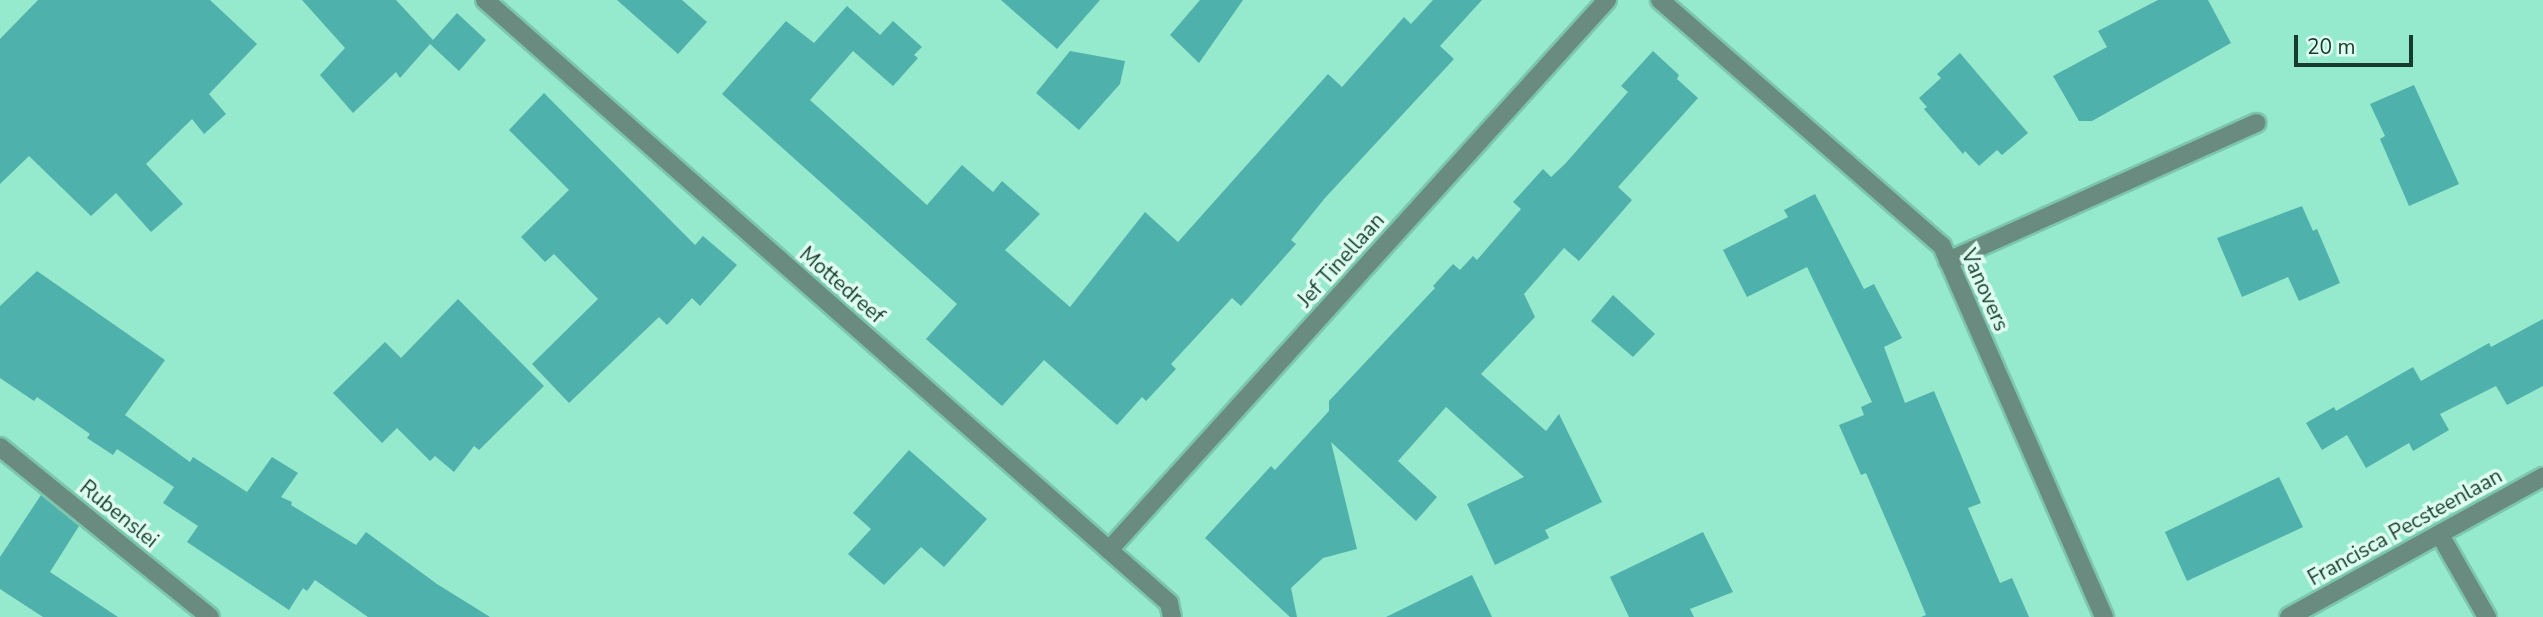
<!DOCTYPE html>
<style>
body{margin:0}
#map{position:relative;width:2543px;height:617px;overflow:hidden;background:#95e9cc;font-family:"Nunito Sans",sans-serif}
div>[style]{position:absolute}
.building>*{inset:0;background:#4fb1ac}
.roads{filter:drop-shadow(2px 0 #7cc6ad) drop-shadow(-2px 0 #7cc6ad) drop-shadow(0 2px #7cc6ad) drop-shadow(0 -2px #7cc6ad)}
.minor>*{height:18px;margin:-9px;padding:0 9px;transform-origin:9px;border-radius:9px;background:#6a8b7f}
span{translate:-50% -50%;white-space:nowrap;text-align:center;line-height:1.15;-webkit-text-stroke:7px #dffff2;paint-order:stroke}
.street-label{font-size:21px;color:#183b30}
.scale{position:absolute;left:2294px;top:35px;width:119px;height:32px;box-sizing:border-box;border:4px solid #183b30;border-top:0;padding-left:9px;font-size:21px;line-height:24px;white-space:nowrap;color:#183b30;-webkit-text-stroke:5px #dffff2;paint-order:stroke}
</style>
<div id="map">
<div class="building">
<div style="clip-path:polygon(38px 0,210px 0,257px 44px,209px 94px,226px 114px,204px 134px,192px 119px,146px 164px,183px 204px,151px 232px,116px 193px,91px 216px,29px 156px,0 184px,0 39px)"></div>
<div style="clip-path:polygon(302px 0,396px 0,433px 40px,457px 13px,486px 40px,459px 71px,430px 44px,400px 78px,396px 72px,353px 113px,320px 75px,345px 48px)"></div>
<div style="clip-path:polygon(617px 0,682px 0,707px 22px,678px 54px)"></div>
<div style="clip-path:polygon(1001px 0,1100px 0,1057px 49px)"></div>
<div style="clip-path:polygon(1200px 0,1243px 0,1199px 63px,1170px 35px)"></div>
<div style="clip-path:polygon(1433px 0,1482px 0,1440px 46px,1454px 59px,1325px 198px,1291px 240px,1296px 244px,1241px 306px,1232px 298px,1171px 364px,1176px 369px,1146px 401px,1142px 397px,1117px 425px,1044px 360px,1002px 406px,926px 339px,957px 304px,722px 94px,786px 21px,814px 43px,847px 6px,880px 35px,893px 21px,922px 47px,914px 55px,918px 58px,893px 86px,853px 51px,810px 100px,927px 205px,962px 165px,993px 192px,1002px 181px,1040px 214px,1005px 250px,1070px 307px,1145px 212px,1178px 242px,1328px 74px,1342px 87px,1404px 17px,1411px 24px)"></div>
<div style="clip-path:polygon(2158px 0,2208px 0,2231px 43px,2092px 121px,2079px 121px,2053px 76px,2107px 47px,2098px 31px)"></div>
<div style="clip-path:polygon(1070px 51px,1125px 61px,1120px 84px,1079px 130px,1036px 93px)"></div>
<div style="clip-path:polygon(1653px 51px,1679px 75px,1677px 79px,1698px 98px,1618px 187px,1632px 200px,1579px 261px,1564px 248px,1524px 294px,1535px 317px,1481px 374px,1546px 431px,1559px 414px,1602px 502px,1545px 530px,1549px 538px,1495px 565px,1467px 504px,1524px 477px,1446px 407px,1398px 461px,1437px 497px,1416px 521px,1331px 442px,1357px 549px,1323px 558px,1291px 588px,1297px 617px,1290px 617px,1205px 538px,1271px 466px,1275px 470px,1329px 411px,1329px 401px,1435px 288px,1433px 286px,1453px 264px,1460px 270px,1473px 256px,1477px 260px,1521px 209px,1513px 202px,1543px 169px,1551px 177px,1565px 164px,1628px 92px,1621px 86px)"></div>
<div style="clip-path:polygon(1960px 53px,2028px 133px,2002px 155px,1997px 150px,1979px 166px,1965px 151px,1963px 154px,1924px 109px,1927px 107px,1919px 98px,1941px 78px,1937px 74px)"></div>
<div style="clip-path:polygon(2414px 85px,2459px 184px,2409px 206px,2380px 139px,2385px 136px,2370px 104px)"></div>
<div style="clip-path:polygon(544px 93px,695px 245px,703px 236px,737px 265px,700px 306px,692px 298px,667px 325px,659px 317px,569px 403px,532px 364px,598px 299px,554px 254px,545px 262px,521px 237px,569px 190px,509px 130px)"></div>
<div style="clip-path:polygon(1815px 194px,1864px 289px,1874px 284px,1902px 338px,1884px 347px,1905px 403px,1934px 391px,1981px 503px,1968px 508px,2000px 583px,2012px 578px,2029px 617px,1921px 617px,1926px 615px,1908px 571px,1866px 473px,1861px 475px,1839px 425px,1864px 415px,1861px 407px,1872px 402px,1807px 267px,1747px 297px,1723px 250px,1788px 217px,1784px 210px)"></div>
<div style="clip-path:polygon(2302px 206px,2313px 231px,2317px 229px,2340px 283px,2299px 301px,2288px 277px,2242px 297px,2217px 238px)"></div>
<div style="clip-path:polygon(37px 271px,165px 360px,125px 415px,190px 462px,193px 457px,247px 492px,272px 457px,298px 473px,281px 497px,292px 502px,291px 505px,356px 545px,366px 532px,437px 584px,490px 617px,368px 617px,315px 580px,307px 591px,303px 588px,289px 610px,187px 542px,198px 526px,163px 503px,174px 487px,117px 449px,113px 455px,87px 438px,90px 434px,37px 397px,34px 401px,0 378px,0 306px)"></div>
<div style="clip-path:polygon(1613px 295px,1655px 334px,1633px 357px,1591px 321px)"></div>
<div style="clip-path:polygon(458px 299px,544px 386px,479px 450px,474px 446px,454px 472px,435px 456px,430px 461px,397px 428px,382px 443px,333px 393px,385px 342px,401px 358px)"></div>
<div style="clip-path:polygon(2543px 319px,2543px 386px,2507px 405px,2496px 386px,2440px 414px,2449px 430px,2413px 451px,2409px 443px,2366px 468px,2347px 435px,2322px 450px,2306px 423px,2334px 407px,2336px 411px,2413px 367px,2421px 381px,2489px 343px,2491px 347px)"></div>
<div style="clip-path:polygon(909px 450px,987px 519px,944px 567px,921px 547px,884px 585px,848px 554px,871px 529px,853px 513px)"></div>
<div style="clip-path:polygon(2279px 477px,2303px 527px,2187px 581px,2165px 532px)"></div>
<div style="clip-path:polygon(41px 495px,79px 526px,50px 572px,118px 617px,43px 617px,0 589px,0 557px)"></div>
<div style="clip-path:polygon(1703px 532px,1733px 592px,1690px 609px,1694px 617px,1629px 617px,1610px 577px)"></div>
<div style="clip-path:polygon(1472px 575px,1492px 617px,1386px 617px)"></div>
</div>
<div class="roads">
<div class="minor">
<div style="left:485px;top:0;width:912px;rotate:41.4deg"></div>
<div style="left:1169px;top:603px;width:14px;rotate:78deg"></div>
<div style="left:1660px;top:0;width:374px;rotate:41.1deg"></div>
<div style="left:1942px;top:246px;width:405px;rotate:66.4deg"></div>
<div style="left:1948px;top:261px;width:338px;rotate:-24.1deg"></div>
<div style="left:0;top:447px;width:270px;rotate:39deg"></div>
<div style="left:2440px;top:535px;width:95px;rotate:60.2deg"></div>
<div style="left:1109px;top:550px;width:742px;rotate:-47.84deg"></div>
<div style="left:2289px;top:617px;width:290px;rotate:-28.9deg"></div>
</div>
</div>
<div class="street-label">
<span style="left:1341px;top:260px;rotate:-48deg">Jef Tinellaan</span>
<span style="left:842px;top:285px;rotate:41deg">Mottedreef</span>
<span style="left:1985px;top:290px;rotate:66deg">Vanovers</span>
<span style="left:119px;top:514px;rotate:39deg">Rubenslei</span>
<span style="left:2405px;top:527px;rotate:-29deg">Francisca Pecsteenlaan</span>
</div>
<div class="scale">20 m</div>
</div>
